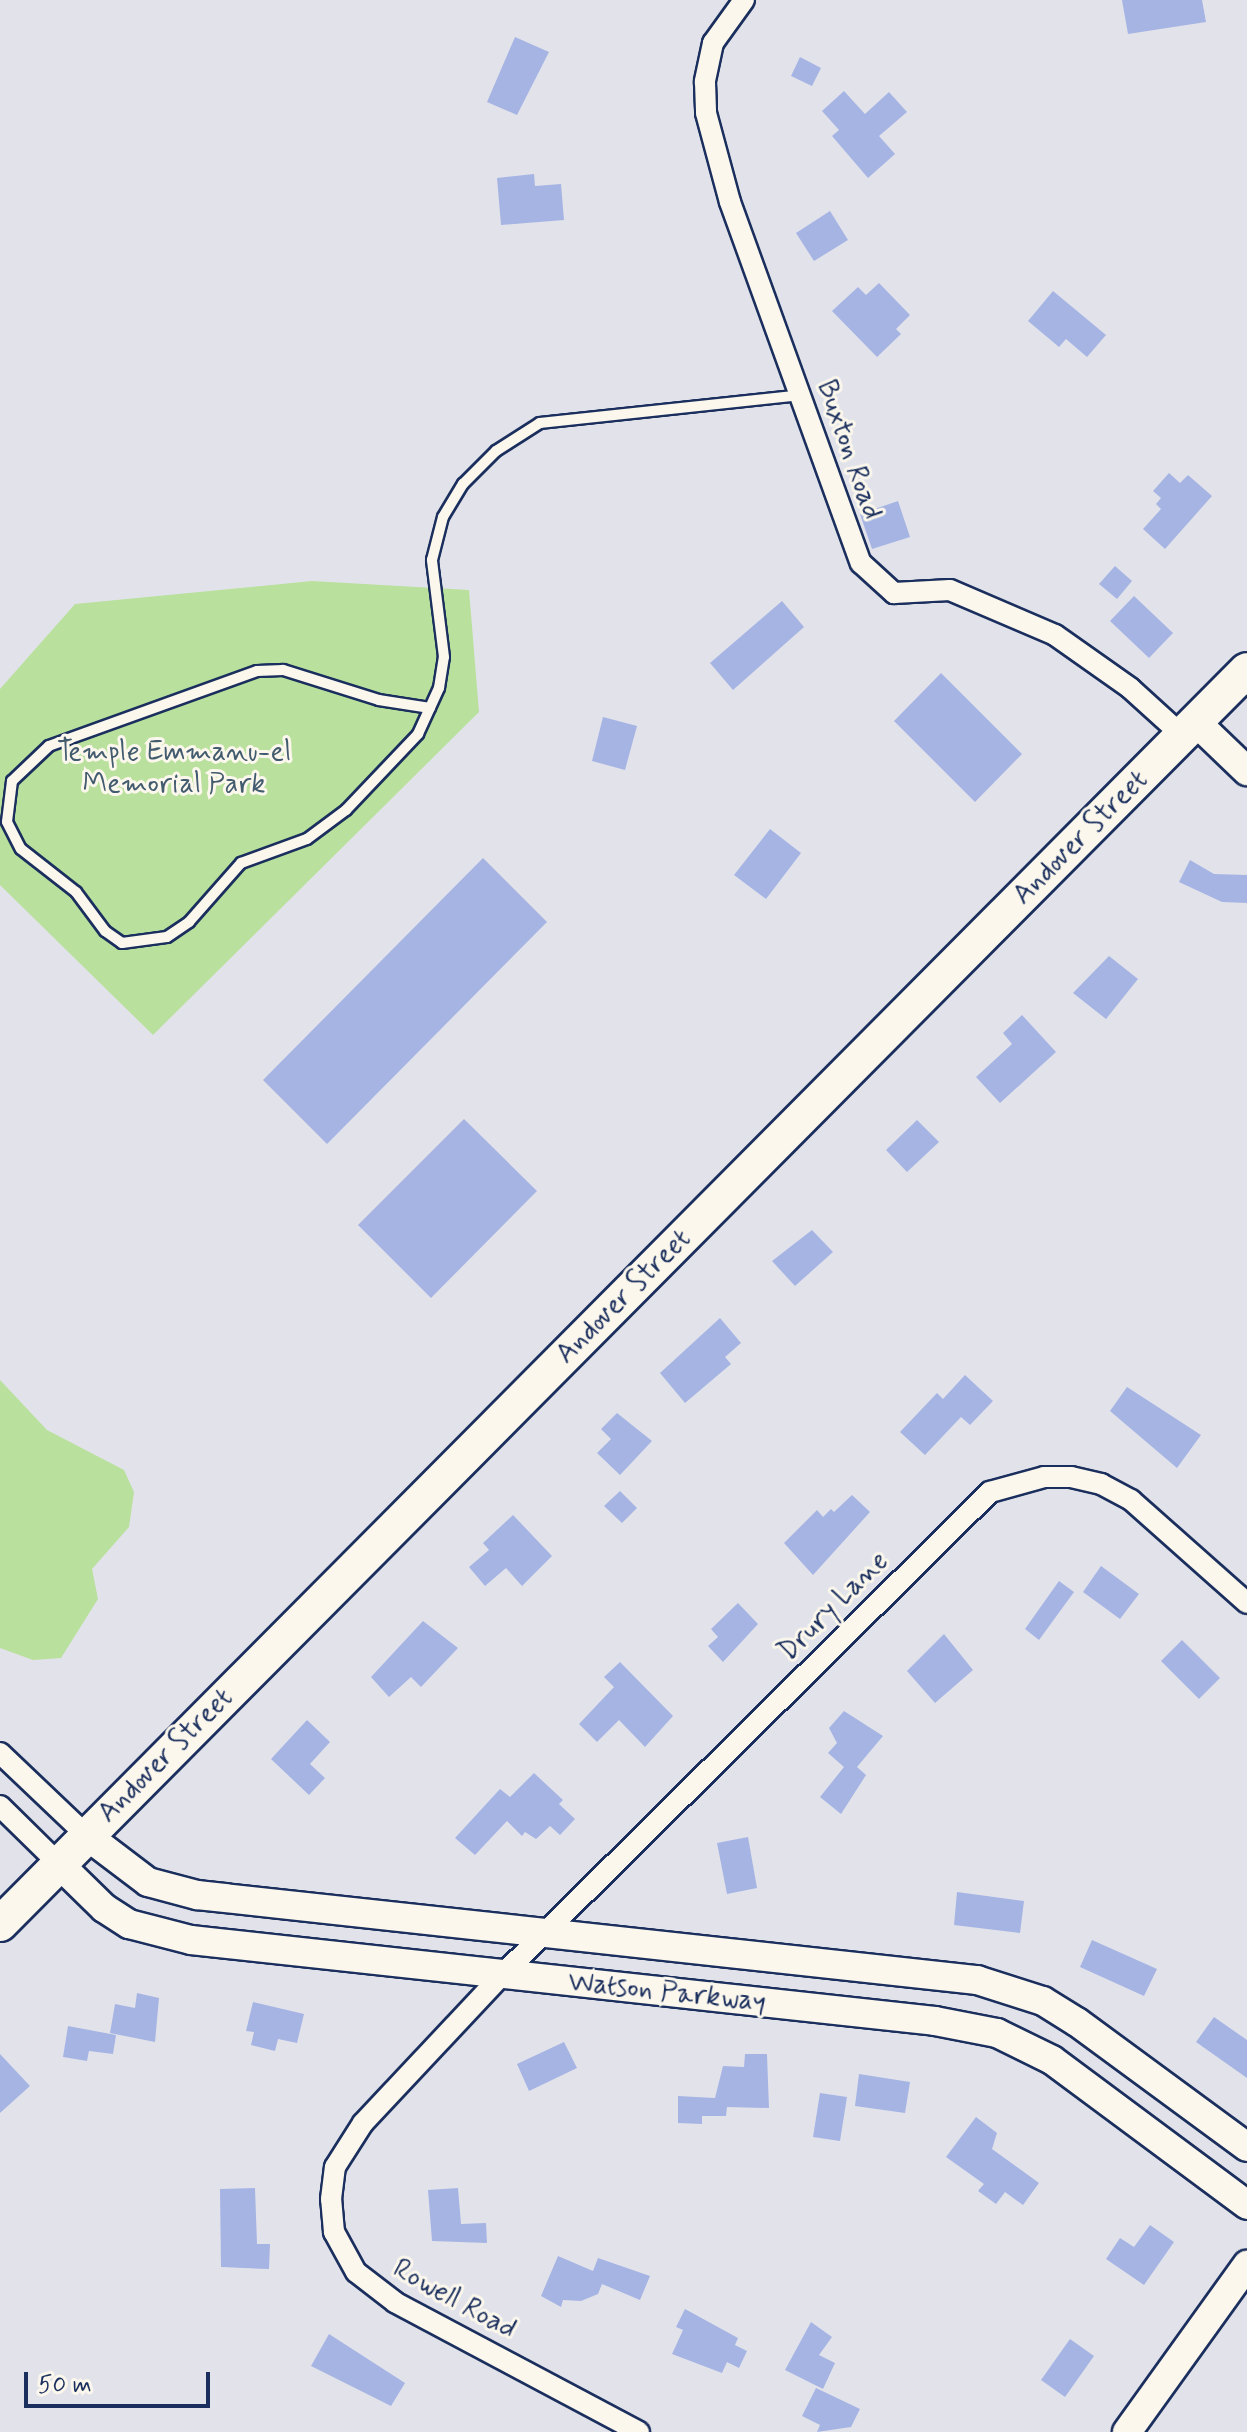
<!DOCTYPE html>
<style>
body{margin:0}
#map{position:relative;width:1247px;height:2432px;overflow:hidden;background:#e2e3ea;font-family:Mynerve,sans-serif}
div>[style]{position:absolute}
.green>*{inset:0;background:#b9e09c}
.building>*{inset:0;background:#a6b4e4}
.roads{filter:drop-shadow(2px 0 #1b2f5e) drop-shadow(-2px 0 #1b2f5e) drop-shadow(0 2px #1b2f5e) drop-shadow(0 -2px #1b2f5e)}
.service>*{height:10px;margin:-5px;padding:0 5px;transform-origin:5px;border-radius:5px;background:#fbf7ec}
.minor>*{height:20px;margin:-10px;padding:0 10px;transform-origin:10px;border-radius:10px;background:#fbf7ec}
.secondary>*{height:28px;margin:-14px;padding:0 14px;transform-origin:14px;border-radius:14px;background:#fbf7ec}
.trunk>*{height:34px;margin:-17px;padding:0 17px;transform-origin:17px;border-radius:17px;background:#fbf7ec}
span{translate:-50% -50%;white-space:nowrap;text-align:center;line-height:1.15;-webkit-text-stroke:6px #fbf7ec;paint-order:stroke}
.street-label{font-size:28px;color:#1b2f5e}
.park-label{font-size:28px;color:#425b6e}
.scale{position:absolute;left:24px;top:2372px;width:186px;height:36px;box-sizing:border-box;border:4px solid #1b2f5e;border-top:0;padding-left:10px;font-size:24px;line-height:28px;white-space:nowrap;color:#1b2f5e;-webkit-text-stroke:6px #fbf7ec;paint-order:stroke}
</style>
<div id="map">
<div class="green">
<div style="clip-path:polygon(312px 581px,469px 590px,479px 712px,153px 1035px,0 885px,0 689px,75px 604px)"></div>
<div style="clip-path:polygon(0 1380px,47px 1430px,124px 1470px,134px 1492px,129px 1527px,92px 1569px,98px 1599px,61px 1658px,33px 1660px,0 1648px)"></div>
</div>
<div class="building">
<div style="clip-path:polygon(1122px 0,1202px 0,1206px 22px,1128px 34px)"></div>
<div style="clip-path:polygon(515px 37px,549px 52px,517px 115px,487px 102px)"></div>
<div style="clip-path:polygon(800px 57px,821px 68px,812px 86px,791px 76px)"></div>
<div style="clip-path:polygon(844px 91px,865px 114px,889px 92px,907px 112px,879px 136px,895px 154px,868px 178px,832px 136px,839px 130px,822px 111px)"></div>
<div style="clip-path:polygon(534px 174px,535px 186px,561px 184px,564px 220px,501px 225px,497px 178px)"></div>
<div style="clip-path:polygon(830px 211px,848px 240px,814px 261px,796px 233px)"></div>
<div style="clip-path:polygon(879px 283px,910px 315px,896px 329px,901px 334px,877px 357px,832px 311px,858px 287px,866px 295px)"></div>
<div style="clip-path:polygon(1053px 291px,1106px 335px,1087px 357px,1066px 339px,1059px 347px,1028px 321px)"></div>
<div style="clip-path:polygon(1169px 473px,1180px 483px,1188px 475px,1212px 496px,1165px 549px,1143px 529px,1161px 509px,1156px 504px,1161px 498px,1153px 491px)"></div>
<div style="clip-path:polygon(898px 501px,910px 537px,872px 549px,860px 514px)"></div>
<div style="clip-path:polygon(1115px 566px,1132px 581px,1117px 599px,1099px 584px)"></div>
<div style="clip-path:polygon(1134px 596px,1173px 633px,1149px 658px,1110px 621px)"></div>
<div style="clip-path:polygon(782px 601px,804px 627px,733px 690px,710px 663px)"></div>
<div style="clip-path:polygon(941px 673px,1022px 754px,975px 802px,894px 721px)"></div>
<div style="clip-path:polygon(603px 717px,637px 726px,625px 770px,592px 761px)"></div>
<div style="clip-path:polygon(770px 829px,801px 853px,766px 899px,734px 875px)"></div>
<div style="clip-path:polygon(483px 858px,547px 922px,327px 1144px,263px 1080px)"></div>
<div style="clip-path:polygon(1190px 860px,1214px 874px,1247px 875px,1247px 903px,1222px 902px,1179px 882px)"></div>
<div style="clip-path:polygon(1109px 956px,1138px 979px,1106px 1019px,1073px 993px)"></div>
<div style="clip-path:polygon(1022px 1015px,1056px 1052px,1000px 1103px,976px 1077px,1012px 1044px,1003px 1033px)"></div>
<div style="clip-path:polygon(464px 1119px,537px 1191px,431px 1298px,358px 1225px)"></div>
<div style="clip-path:polygon(917px 1120px,939px 1142px,907px 1172px,886px 1150px)"></div>
<div style="clip-path:polygon(812px 1230px,833px 1252px,795px 1286px,772px 1261px)"></div>
<div style="clip-path:polygon(720px 1318px,741px 1343px,725px 1357px,731px 1364px,685px 1403px,660px 1373px)"></div>
<div style="clip-path:polygon(965px 1375px,993px 1401px,970px 1425px,961px 1417px,925px 1455px,900px 1432px,937px 1393px,943px 1399px)"></div>
<div style="clip-path:polygon(1127px 1387px,1201px 1435px,1177px 1468px,1110px 1411px)"></div>
<div style="clip-path:polygon(617px 1413px,652px 1441px,620px 1475px,597px 1453px,611px 1439px,601px 1429px)"></div>
<div style="clip-path:polygon(620px 1491px,637px 1508px,622px 1523px,604px 1506px)"></div>
<div style="clip-path:polygon(852px 1495px,870px 1512px,813px 1575px,784px 1543px,817px 1510px,823px 1517px,831px 1509px,834px 1512px)"></div>
<div style="clip-path:polygon(513px 1515px,552px 1556px,522px 1586px,506px 1568px,485px 1586px,469px 1567px,489px 1550px,483px 1543px)"></div>
<div style="clip-path:polygon(1101px 1566px,1139px 1594px,1120px 1619px,1083px 1592px)"></div>
<div style="clip-path:polygon(1059px 1581px,1074px 1592px,1039px 1640px,1025px 1629px)"></div>
<div style="clip-path:polygon(738px 1603px,758px 1624px,723px 1662px,708px 1646px,718px 1637px,711px 1629px)"></div>
<div style="clip-path:polygon(423px 1621px,458px 1648px,421px 1687px,411px 1677px,389px 1697px,371px 1677px)"></div>
<div style="clip-path:polygon(944px 1634px,973px 1670px,935px 1703px,907px 1671px)"></div>
<div style="clip-path:polygon(1182px 1640px,1220px 1678px,1199px 1699px,1161px 1661px)"></div>
<div style="clip-path:polygon(620px 1662px,673px 1716px,645px 1747px,619px 1720px,597px 1742px,579px 1724px,614px 1687px,604px 1677px)"></div>
<div style="clip-path:polygon(844px 1711px,883px 1736px,857px 1767px,866px 1775px,841px 1814px,820px 1797px,844px 1767px,828px 1753px,837px 1743px,829px 1728px)"></div>
<div style="clip-path:polygon(307px 1720px,330px 1742px,310px 1764px,325px 1778px,309px 1795px,271px 1759px)"></div>
<div style="clip-path:polygon(534px 1773px,563px 1800px,559px 1804px,575px 1819px,560px 1835px,550px 1826px,536px 1839px,525px 1832px,522px 1836px,507px 1821px,475px 1855px,455px 1838px,500px 1789px,510px 1797px)"></div>
<div style="clip-path:polygon(748px 1837px,757px 1888px,727px 1894px,717px 1843px)"></div>
<div style="clip-path:polygon(957px 1892px,1024px 1901px,1020px 1933px,954px 1925px)"></div>
<div style="clip-path:polygon(1092px 1940px,1157px 1969px,1144px 1996px,1080px 1967px)"></div>
<div style="clip-path:polygon(137px 1993px,159px 1998px,155px 2042px,110px 2033px,115px 2004px,135px 2008px)"></div>
<div style="clip-path:polygon(253px 2002px,304px 2014px,297px 2043px,278px 2039px,275px 2051px,251px 2045px,254px 2032px,246px 2031px)"></div>
<div style="clip-path:polygon(1214px 2017px,1247px 2040px,1247px 2078px,1196px 2042px)"></div>
<div style="clip-path:polygon(68px 2026px,116px 2035px,113px 2054px,89px 2051px,87px 2061px,63px 2057px)"></div>
<div style="clip-path:polygon(564px 2042px,577px 2068px,529px 2091px,517px 2064px)"></div>
<div style="clip-path:polygon(0 2054px,30px 2086px,0 2113px)"></div>
<div style="clip-path:polygon(745px 2054px,767px 2054px,769px 2108px,727px 2107px,726px 2116px,702px 2116px,702px 2124px,678px 2123px,678px 2096px,715px 2098px,723px 2066px,744px 2067px)"></div>
<div style="clip-path:polygon(859px 2074px,910px 2082px,905px 2113px,855px 2106px)"></div>
<div style="clip-path:polygon(820px 2093px,847px 2097px,840px 2141px,813px 2137px)"></div>
<div style="clip-path:polygon(976px 2117px,997px 2133px,992px 2149px,1039px 2183px,1023px 2205px,1005px 2192px,996px 2204px,978px 2191px,984px 2184px,946px 2157px)"></div>
<div style="clip-path:polygon(255px 2188px,257px 2244px,270px 2244px,269px 2269px,221px 2267px,220px 2189px)"></div>
<div style="clip-path:polygon(458px 2188px,461px 2224px,486px 2223px,487px 2243px,432px 2241px,428px 2190px)"></div>
<div style="clip-path:polygon(1150px 2225px,1174px 2242px,1144px 2285px,1106px 2259px,1120px 2238px,1134px 2247px)"></div>
<div style="clip-path:polygon(558px 2256px,593px 2271px,598px 2258px,650px 2276px,640px 2300px,602px 2284px,598px 2294px,581px 2301px,563px 2300px,561px 2307px,541px 2296px)"></div>
<div style="clip-path:polygon(685px 2309px,738px 2338px,735px 2345px,747px 2351px,739px 2368px,727px 2362px,722px 2373px,672px 2354px,683px 2330px,676px 2327px)"></div>
<div style="clip-path:polygon(811px 2322px,832px 2337px,819px 2355px,835px 2363px,823px 2389px,785px 2370px)"></div>
<div style="clip-path:polygon(329px 2334px,405px 2383px,391px 2406px,311px 2366px)"></div>
<div style="clip-path:polygon(1070px 2339px,1094px 2356px,1065px 2397px,1041px 2380px)"></div>
<div style="clip-path:polygon(816px 2388px,860px 2409px,851px 2427px,817px 2432px,820px 2425px,802px 2416px)"></div>
</div>
<div class="roads">
<div class="service">
<div style="left:430px;top:708px;width:52px;rotate:-171.1deg"></div>
<div style="left:379px;top:700px;width:101px;rotate:-162.6deg"></div>
<div style="left:283px;top:670px;width:26px;rotate:178deg"></div>
<div style="left:257px;top:671px;width:221px;rotate:160.2deg"></div>
<div style="left:49px;top:746px;width:51px;rotate:136.6deg"></div>
<div style="left:12px;top:781px;width:41px;rotate:97deg"></div>
<div style="left:7px;top:822px;width:30px;rotate:63deg"></div>
<div style="left:21px;top:849px;width:70px;rotate:38deg"></div>
<div style="left:76px;top:892px;width:49px;rotate:53.4deg"></div>
<div style="left:105px;top:931px;width:21px;rotate:35deg"></div>
<div style="left:122px;top:943px;width:45px;rotate:-7.6deg"></div>
<div style="left:167px;top:937px;width:27px;rotate:-34deg"></div>
<div style="left:189px;top:922px;width:79px;rotate:-48.6deg"></div>
<div style="left:241px;top:863px;width:70px;rotate:-20deg"></div>
<div style="left:307px;top:839px;width:49px;rotate:-36.6deg"></div>
<div style="left:346px;top:810px;width:105px;rotate:-46.5deg"></div>
<div style="left:418px;top:734px;width:51px;rotate:-65.5deg"></div>
<div style="left:439px;top:688px;width:31px;rotate:-81deg"></div>
<div style="left:444px;top:657px;width:98px;rotate:-97.1deg"></div>
<div style="left:432px;top:560px;width:44px;rotate:-75.7deg"></div>
<div style="left:443px;top:517px;width:39px;rotate:-59deg"></div>
<div style="left:463px;top:484px;width:47px;rotate:-45deg"></div>
<div style="left:496px;top:451px;width:52px;rotate:-32.5deg"></div>
<div style="left:540px;top:423px;width:262px;rotate:-6.1deg"></div>
</div>
<div class="minor">
<div style="left:744px;top:0;width:53px;rotate:125.8deg"></div>
<div style="left:713px;top:43px;width:40px;rotate:102deg"></div>
<div style="left:705px;top:82px;width:31px;rotate:88deg"></div>
<div style="left:706px;top:113px;width:92px;rotate:74.9deg"></div>
<div style="left:730px;top:202px;width:384px;rotate:70.1deg"></div>
<div style="left:861px;top:563px;width:45px;rotate:42.3deg"></div>
<div style="left:894px;top:593px;width:56px;rotate:-3.1deg"></div>
<div style="left:950px;top:590px;width:114px;rotate:23.2deg"></div>
<div style="left:1055px;top:635px;width:92px;rotate:35.2deg"></div>
<div style="left:1130px;top:688px;width:72px;rotate:42.2deg"></div>
<div style="left:0;top:1753px;width:119px;rotate:43.6deg"></div>
<div style="left:0;top:1806px;width:83px;rotate:44.5deg"></div>
<div style="left:639px;top:2432px;width:276px;rotate:-152deg"></div>
<div style="left:395px;top:2302px;width:49px;rotate:-142.4deg"></div>
<div style="left:356px;top:2272px;width:46px;rotate:-118.8deg"></div>
<div style="left:334px;top:2232px;width:33px;rotate:-95deg"></div>
<div style="left:331px;top:2199px;width:32px;rotate:-83deg"></div>
<div style="left:335px;top:2167px;width:52px;rotate:-57.5deg"></div>
<div style="left:363px;top:2123px;width:203px;rotate:-46.8deg"></div>
<div style="left:502px;top:1975px;width:687px;rotate:-44.7deg"></div>
<div style="left:990px;top:1492px;width:56px;rotate:-15.5deg"></div>
<div style="left:1044px;top:1477px;width:27px"></div>
<div style="left:1071px;top:1477px;width:31px;rotate:13deg"></div>
<div style="left:1101px;top:1484px;width:34px;rotate:28deg"></div>
<div style="left:1131px;top:1500px;width:155px;rotate:41.6deg"></div>
</div>
<div class="secondary">
<div style="left:1196px;top:722px;width:71px;rotate:43.9deg"></div>
<div style="left:86px;top:1835px;width:78px;rotate:37.2deg"></div>
<div style="left:148px;top:1882px;width:51px;rotate:14.9deg"></div>
<div style="left:197px;top:1895px;width:785px;rotate:6.22deg"></div>
<div style="left:977px;top:1980px;width:69px;rotate:17.7deg"></div>
<div style="left:1043px;top:2001px;width:40px;rotate:32deg"></div>
<div style="left:1077px;top:2022px;width:211px;rotate:36.3deg"></div>
<div style="left:59px;top:1864px;width:63px;rotate:44.4deg"></div>
<div style="left:104px;top:1908px;width:30px;rotate:33deg"></div>
<div style="left:129px;top:1924px;width:64px;rotate:14.5deg"></div>
<div style="left:191px;top:1940px;width:748px;rotate:6.21deg"></div>
<div style="left:935px;top:2021px;width:63px;rotate:11deg"></div>
<div style="left:997px;top:2033px;width:61px;rotate:26.1deg"></div>
<div style="left:1052px;top:2060px;width:243px;rotate:36.6deg"></div>
<div style="left:1127px;top:2432px;width:206px;rotate:-54.3deg"></div>
</div>
<div class="trunk">
<div style="left:0;top:1924px;width:1768px;rotate:-45.16deg"></div>
</div>
</div>
<div class="street-label">
<span style="left:848px;top:450px;rotate:71deg">Buxton Road</span>
<span style="left:1081px;top:838px;rotate:-45deg">Andover Street</span>
<span style="left:624px;top:1297px;rotate:-45deg">Andover Street</span>
<span style="left:834px;top:1607px;rotate:-45deg">Drury Lane</span>
<span style="left:166px;top:1756px;rotate:-45deg">Andover Street</span>
<span style="left:667px;top:1993px;rotate:6deg">Watson Parkway</span>
<span style="left:454px;top:2300px;rotate:29deg">Rowell Road</span>
</div>
<div class="park-label">
<span style="left:174px;top:769px">Temple Emmanu-el<br>Memorial Park</span>
</div>
<div class="scale">50 m</div>
</div>
